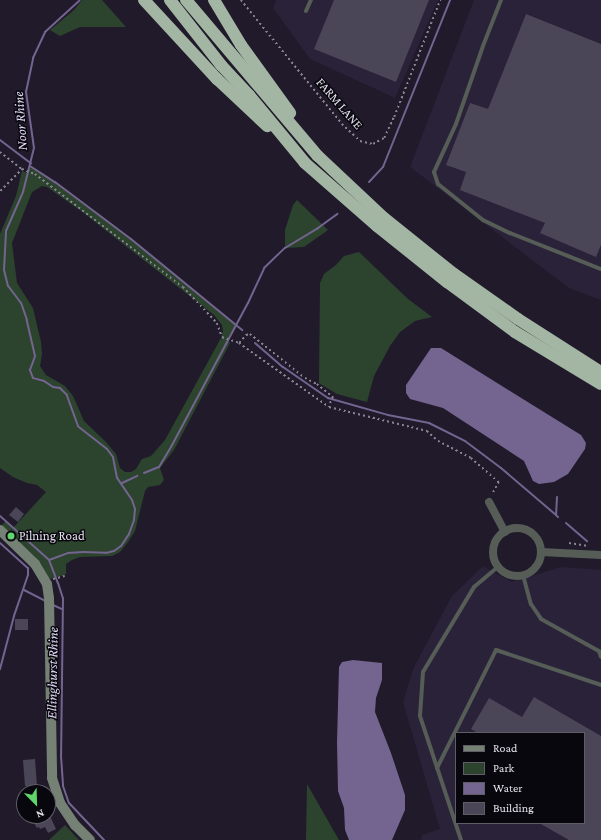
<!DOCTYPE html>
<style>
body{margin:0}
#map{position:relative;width:601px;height:840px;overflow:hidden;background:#201a2b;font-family:"Crimson Pro",serif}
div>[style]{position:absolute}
.built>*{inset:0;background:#2a2239}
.green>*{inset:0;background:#2c442d}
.water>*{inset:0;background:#736490}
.stream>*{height:2px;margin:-1px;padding:0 1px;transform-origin:1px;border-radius:1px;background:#736490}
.building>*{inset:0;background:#4b4558}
.path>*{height:1.5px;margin-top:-0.75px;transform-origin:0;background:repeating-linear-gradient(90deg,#898492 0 2px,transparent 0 5px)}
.lane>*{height:4px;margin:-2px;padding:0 2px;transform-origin:2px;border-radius:2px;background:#555d56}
.street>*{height:8px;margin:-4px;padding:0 4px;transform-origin:4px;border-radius:4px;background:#555d56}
.street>.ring{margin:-4px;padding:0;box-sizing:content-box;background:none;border:8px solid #555d56;border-radius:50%}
.secondary>*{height:10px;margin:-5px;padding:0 5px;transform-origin:5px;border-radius:5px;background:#758175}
.highway>*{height:12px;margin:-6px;padding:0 6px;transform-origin:6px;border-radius:6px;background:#a3b5a3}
.dots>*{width:11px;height:11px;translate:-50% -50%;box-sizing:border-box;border:2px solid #09070e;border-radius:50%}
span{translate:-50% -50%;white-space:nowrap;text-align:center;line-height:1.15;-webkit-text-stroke:3px #09070e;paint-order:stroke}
.street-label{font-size:13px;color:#e2dfea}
.poi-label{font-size:13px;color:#e2dfea}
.left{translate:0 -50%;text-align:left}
.water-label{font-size:14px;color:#e1d8f5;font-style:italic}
.legend{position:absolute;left:455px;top:732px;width:130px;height:92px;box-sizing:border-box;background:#09070e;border:1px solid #605d66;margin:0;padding:5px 7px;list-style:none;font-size:12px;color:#e2dfea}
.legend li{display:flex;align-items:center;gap:8px;height:20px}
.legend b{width:20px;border:1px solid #605d66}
.north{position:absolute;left:16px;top:784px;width:40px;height:40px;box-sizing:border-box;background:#09070e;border:1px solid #605d66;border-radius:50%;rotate:157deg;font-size:11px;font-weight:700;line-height:16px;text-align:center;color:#e2dfea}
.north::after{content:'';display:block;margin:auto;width:14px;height:18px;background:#5fd56b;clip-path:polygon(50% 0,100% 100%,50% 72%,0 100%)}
</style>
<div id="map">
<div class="built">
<div style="clip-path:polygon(276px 0,438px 0,395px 98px,310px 59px,273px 8px)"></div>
<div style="clip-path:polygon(474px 0,601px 0,601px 300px,569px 288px,410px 167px)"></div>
<div style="clip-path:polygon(evenodd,483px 566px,512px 582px,561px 567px,601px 570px,601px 840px,421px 840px,422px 835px,440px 829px,403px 702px,414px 667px,452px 596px,483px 566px,456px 733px,584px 733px,584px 823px,456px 823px,456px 733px)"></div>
</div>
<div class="green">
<div style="clip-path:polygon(82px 0,102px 0,126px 27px,80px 27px,60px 36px,50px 30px,74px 10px)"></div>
<div style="clip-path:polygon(evenodd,30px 166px,55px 182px,131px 239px,236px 325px,227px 340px,230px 343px,174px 450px,160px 468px,164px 480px,160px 485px,148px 487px,145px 491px,135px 531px,128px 542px,120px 552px,112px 556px,80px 557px,72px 560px,66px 564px,66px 574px,50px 579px,1px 526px,6px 521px,14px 527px,46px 492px,37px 485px,27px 483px,13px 477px,0 468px,0 234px,16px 196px,22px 171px,28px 173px,30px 166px,42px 186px,47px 187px,81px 211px,214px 315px,222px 325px,223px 331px,221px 338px,165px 440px,151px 456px,142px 459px,136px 469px,131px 472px,125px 472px,120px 468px,116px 454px,106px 442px,84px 421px,73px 396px,65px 386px,46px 375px,40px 366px,42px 354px,41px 342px,33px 308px,17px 283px,12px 243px,32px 192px,42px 186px)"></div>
<div style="clip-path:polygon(297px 200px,328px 230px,304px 247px,285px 248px,285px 230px,293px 205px)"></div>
<div style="clip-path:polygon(359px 252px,408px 299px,432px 317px,415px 321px,400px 332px,390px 346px,374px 376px,367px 402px,337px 394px,319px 383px,320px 283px,324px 274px,336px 265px,344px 256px)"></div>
<div style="clip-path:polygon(307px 784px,339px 840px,306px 840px)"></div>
<div style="clip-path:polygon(65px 825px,79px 840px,49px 840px)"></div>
</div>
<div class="water">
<div style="clip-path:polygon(431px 348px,441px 348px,581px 435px,586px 443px,585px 449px,568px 474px,554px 482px,539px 484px,533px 481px,524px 461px,443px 408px,410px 399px,406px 393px,406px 385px)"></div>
<div style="clip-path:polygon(353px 660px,382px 663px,382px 680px,376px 698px,375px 712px,391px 753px,405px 795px,405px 810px,392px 840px,349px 840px,345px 830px,344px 808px,338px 791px,337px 742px,339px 667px,342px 662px)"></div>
</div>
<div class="stream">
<div style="left:0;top:140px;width:39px;rotate:37deg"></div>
<div style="left:30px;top:166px;width:30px;rotate:33deg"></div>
<div style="left:55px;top:182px;width:95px;rotate:36.9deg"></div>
<div style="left:131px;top:239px;width:144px;rotate:39.3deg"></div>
<div style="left:369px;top:182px;width:21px;rotate:-47deg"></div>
<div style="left:383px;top:167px;width:180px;rotate:-68.1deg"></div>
<div style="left:255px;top:343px;width:37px;rotate:41deg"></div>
<div style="left:283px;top:367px;width:55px;rotate:34.6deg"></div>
<div style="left:328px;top:398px;width:62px;rotate:15.8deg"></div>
<div style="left:388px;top:415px;width:42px;rotate:11deg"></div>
<div style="left:429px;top:423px;width:40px;rotate:26.6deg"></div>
<div style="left:465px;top:441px;width:45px;rotate:36.9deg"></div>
<div style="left:501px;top:468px;width:72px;rotate:40.5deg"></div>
<div style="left:144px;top:473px;width:16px;rotate:-22deg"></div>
<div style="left:159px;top:467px;width:23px;rotate:-59deg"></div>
<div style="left:171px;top:447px;width:163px;rotate:-61.9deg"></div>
<div style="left:248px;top:303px;width:38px;rotate:-65deg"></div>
<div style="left:264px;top:268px;width:29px;rotate:-44deg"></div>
<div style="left:285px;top:248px;width:39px;rotate:-31deg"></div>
<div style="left:318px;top:228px;width:24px;rotate:-36deg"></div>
<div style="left:122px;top:483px;width:17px;rotate:-25deg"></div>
<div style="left:557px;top:497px;width:18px;rotate:93deg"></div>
<div style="left:556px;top:515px;width:3px;rotate:45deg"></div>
<div style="left:0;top:516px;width:66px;rotate:41.9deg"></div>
<div style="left:49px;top:560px;width:25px;rotate:69deg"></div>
<div style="left:58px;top:583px;width:16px;rotate:72deg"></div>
<div style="left:63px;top:598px;width:158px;rotate:90.7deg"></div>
<div style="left:61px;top:756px;width:30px;rotate:86deg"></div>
<div style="left:63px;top:786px;width:18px;rotate:71deg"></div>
<div style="left:69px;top:803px;width:51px;rotate:46.6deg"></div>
<div style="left:566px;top:523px;width:28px;rotate:41deg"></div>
<div style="left:0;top:543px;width:38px;rotate:42deg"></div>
<div style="left:28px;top:568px;width:7px;rotate:90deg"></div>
<div style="left:28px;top:575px;width:43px;rotate:108.9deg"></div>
<div style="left:14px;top:616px;width:55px;rotate:104.8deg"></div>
<div style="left:49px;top:560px;width:20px;rotate:-20deg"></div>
<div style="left:68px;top:553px;width:15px;rotate:-4deg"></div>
<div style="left:83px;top:552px;width:23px;rotate:2deg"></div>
<div style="left:106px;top:553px;width:8px;rotate:-14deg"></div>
<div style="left:114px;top:551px;width:9px;rotate:-36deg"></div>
<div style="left:121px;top:546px;width:14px;rotate:-56deg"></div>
<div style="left:129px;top:534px;width:15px;rotate:-70deg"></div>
<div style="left:134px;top:520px;width:11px;rotate:-85deg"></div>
<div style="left:135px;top:509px;width:9px;rotate:-108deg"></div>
<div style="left:132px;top:500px;width:27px;rotate:-124deg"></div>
<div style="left:117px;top:478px;width:21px;rotate:-101deg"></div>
<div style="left:113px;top:457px;width:10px;rotate:-127deg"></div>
<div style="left:107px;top:449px;width:37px;rotate:-142deg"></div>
<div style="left:78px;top:426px;width:33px;rotate:-110deg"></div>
<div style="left:67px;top:395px;width:10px;rotate:-135deg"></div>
<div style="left:60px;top:388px;width:7px;rotate:-172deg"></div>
<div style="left:53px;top:387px;width:11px;rotate:-146deg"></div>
<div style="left:44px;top:381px;width:11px;rotate:-165deg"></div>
<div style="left:33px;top:378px;width:9px;rotate:-111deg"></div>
<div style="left:30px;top:370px;width:15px;rotate:-70deg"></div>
<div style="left:35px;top:356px;width:37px;rotate:-103deg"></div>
<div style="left:27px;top:320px;width:18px;rotate:-109deg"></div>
<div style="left:21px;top:303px;width:21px;rotate:-127deg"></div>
<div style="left:8px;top:286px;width:16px;rotate:-104deg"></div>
<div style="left:4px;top:270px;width:39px;rotate:-87deg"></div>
<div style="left:6px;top:231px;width:43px;rotate:-66.4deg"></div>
<div style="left:23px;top:192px;width:45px;rotate:-76deg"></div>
<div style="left:34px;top:148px;width:57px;rotate:-98.1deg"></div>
<div style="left:26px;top:92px;width:35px;rotate:-78deg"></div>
<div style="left:33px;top:58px;width:29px;rotate:-65deg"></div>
<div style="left:45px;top:32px;width:47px;rotate:-42.4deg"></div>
<div style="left:24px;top:590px;width:25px;rotate:27deg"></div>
<div style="left:53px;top:605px;width:10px;rotate:24deg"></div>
</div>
<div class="building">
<div style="clip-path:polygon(334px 0,429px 0,396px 82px,314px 49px)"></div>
<div style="clip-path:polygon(526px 14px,601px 44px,601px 245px,596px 257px,540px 233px,545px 223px,460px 190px,466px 172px,446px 165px,470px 103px,488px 109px)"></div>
<div style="clip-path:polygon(16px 507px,24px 514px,18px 522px,9px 515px)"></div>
<div style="clip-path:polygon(15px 619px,28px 619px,28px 630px,15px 630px)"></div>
<div style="clip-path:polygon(534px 697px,601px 736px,601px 840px,569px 840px,539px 823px,584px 823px,584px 733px,478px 733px,471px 729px,489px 698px,522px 717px)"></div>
<div style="clip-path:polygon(35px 759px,37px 786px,25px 786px,23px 760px)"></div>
<div style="clip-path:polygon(39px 816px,50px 816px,56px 829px,48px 833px,45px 827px,40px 829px,39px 827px,37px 828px,34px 823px,41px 819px)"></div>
</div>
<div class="path">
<div style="left:241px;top:0;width:160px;rotate:50.8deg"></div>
<div style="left:342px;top:124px;width:25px;rotate:43deg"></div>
<div style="left:360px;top:141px;width:13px;rotate:13deg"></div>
<div style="left:373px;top:144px;width:13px;rotate:-29deg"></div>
<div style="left:384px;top:138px;width:23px;rotate:-65deg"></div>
<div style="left:394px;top:117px;width:126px;rotate:-68.5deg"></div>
<div style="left:0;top:152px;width:28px;rotate:38deg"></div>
<div style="left:22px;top:169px;width:14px;rotate:21deg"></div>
<div style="left:35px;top:174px;width:186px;rotate:37.4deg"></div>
<div style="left:183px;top:287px;width:50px;rotate:46.6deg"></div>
<div style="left:217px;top:323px;width:15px;rotate:70deg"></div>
<div style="left:222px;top:337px;width:18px;rotate:19deg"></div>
<div style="left:239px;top:343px;width:110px;rotate:35.4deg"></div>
<div style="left:329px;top:407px;width:101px;rotate:13.8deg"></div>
<div style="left:427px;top:431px;width:15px;rotate:42deg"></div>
<div style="left:438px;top:441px;width:37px;rotate:27deg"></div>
<div style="left:471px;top:458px;width:37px;rotate:41deg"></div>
<div style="left:499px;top:482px;width:15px;rotate:118deg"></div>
<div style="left:0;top:191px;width:31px;rotate:-45deg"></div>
<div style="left:239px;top:343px;width:11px;rotate:-49deg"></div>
<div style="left:246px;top:335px;width:4px;rotate:-14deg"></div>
<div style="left:250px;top:334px;width:70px;rotate:38.7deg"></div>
<div style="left:305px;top:378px;width:13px;rotate:27deg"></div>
<div style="left:317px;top:384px;width:21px;rotate:39deg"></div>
<div style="left:333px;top:397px;width:11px;rotate:112deg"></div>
<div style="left:569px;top:543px;width:18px;rotate:9deg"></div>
<div style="left:53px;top:579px;width:12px;rotate:-14deg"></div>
</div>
<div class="lane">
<div style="left:501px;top:0;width:49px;rotate:111.4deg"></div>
<div style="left:483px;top:46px;width:83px;rotate:109.1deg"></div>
<div style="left:456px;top:124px;width:53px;rotate:114.6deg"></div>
<div style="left:434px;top:172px;width:13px;rotate:72deg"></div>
<div style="left:438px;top:184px;width:58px;rotate:38.7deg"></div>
<div style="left:483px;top:220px;width:30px;rotate:26deg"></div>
<div style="left:510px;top:233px;width:98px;rotate:21.6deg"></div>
<div style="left:306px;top:11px;width:12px;rotate:-66deg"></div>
<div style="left:523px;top:575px;width:30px;rotate:75deg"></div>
<div style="left:531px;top:604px;width:18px;rotate:56deg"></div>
<div style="left:541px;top:619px;width:66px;rotate:28.9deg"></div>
<div style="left:599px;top:651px;width:6px;rotate:72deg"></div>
<div style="left:437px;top:768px;width:132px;rotate:-63.4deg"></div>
<div style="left:496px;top:650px;width:111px;rotate:18.4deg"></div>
<div style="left:461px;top:840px;width:131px;rotate:-108.3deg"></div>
<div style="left:420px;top:716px;width:44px;rotate:-86.1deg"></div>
<div style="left:423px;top:672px;width:99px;rotate:-59deg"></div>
<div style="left:474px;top:587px;width:31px;rotate:-40deg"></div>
</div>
<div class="street">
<div style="left:489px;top:502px;width:34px;rotate:62deg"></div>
<div class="ring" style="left:493px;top:528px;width:40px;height:40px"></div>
<div style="left:541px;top:552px;width:60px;rotate:2.9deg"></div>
</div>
<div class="secondary">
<div style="left:0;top:530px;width:49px;rotate:44.2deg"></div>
<div style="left:35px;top:564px;width:23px;rotate:59deg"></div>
<div style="left:47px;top:584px;width:14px;rotate:82deg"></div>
<div style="left:49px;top:598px;width:180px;rotate:89deg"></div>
<div style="left:52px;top:778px;width:26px;rotate:72deg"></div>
<div style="left:60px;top:803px;width:27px;rotate:56deg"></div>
<div style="left:75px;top:825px;width:21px;rotate:45deg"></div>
</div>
<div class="highway">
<div style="left:144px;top:0;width:108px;rotate:47.3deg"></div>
<div style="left:217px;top:79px;width:69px;rotate:43.2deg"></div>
<div style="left:170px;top:0;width:83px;rotate:51.9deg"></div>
<div style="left:221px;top:65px;width:41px;rotate:47deg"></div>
<div style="left:249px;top:95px;width:88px;rotate:50.5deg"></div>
<div style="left:305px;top:163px;width:96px;rotate:41.2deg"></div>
<div style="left:377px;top:226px;width:90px;rotate:38.7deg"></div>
<div style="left:447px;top:282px;width:84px;rotate:36.3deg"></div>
<div style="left:515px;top:332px;width:100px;rotate:31.2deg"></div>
<div style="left:186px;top:0;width:204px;rotate:49.8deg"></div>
<div style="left:318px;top:156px;width:91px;rotate:43.2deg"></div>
<div style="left:384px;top:218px;width:90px;rotate:38.7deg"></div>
<div style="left:454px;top:274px;width:78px;rotate:35.1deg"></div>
<div style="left:518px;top:319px;width:98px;rotate:32.6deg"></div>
<div style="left:214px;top:0;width:52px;rotate:59deg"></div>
<div style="left:241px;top:45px;width:84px;rotate:54.2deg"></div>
</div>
<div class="dots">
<div style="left:11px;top:536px;background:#5fd56b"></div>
</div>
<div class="street-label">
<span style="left:339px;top:104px;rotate:49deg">FARM LANE</span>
</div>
<div class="poi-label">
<span class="left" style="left:19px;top:536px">Pilning Road</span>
</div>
<div class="water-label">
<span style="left:20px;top:121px;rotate:-94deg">Noor Rhine</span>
<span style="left:52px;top:673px;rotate:-89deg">Ellinghurst Rhine</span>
</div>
<ul class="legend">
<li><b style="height:5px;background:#758175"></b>Road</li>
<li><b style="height:11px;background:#2c442d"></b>Park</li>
<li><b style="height:11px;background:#736490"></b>Water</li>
<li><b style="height:11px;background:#4b4558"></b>Building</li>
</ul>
<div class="north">N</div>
</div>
